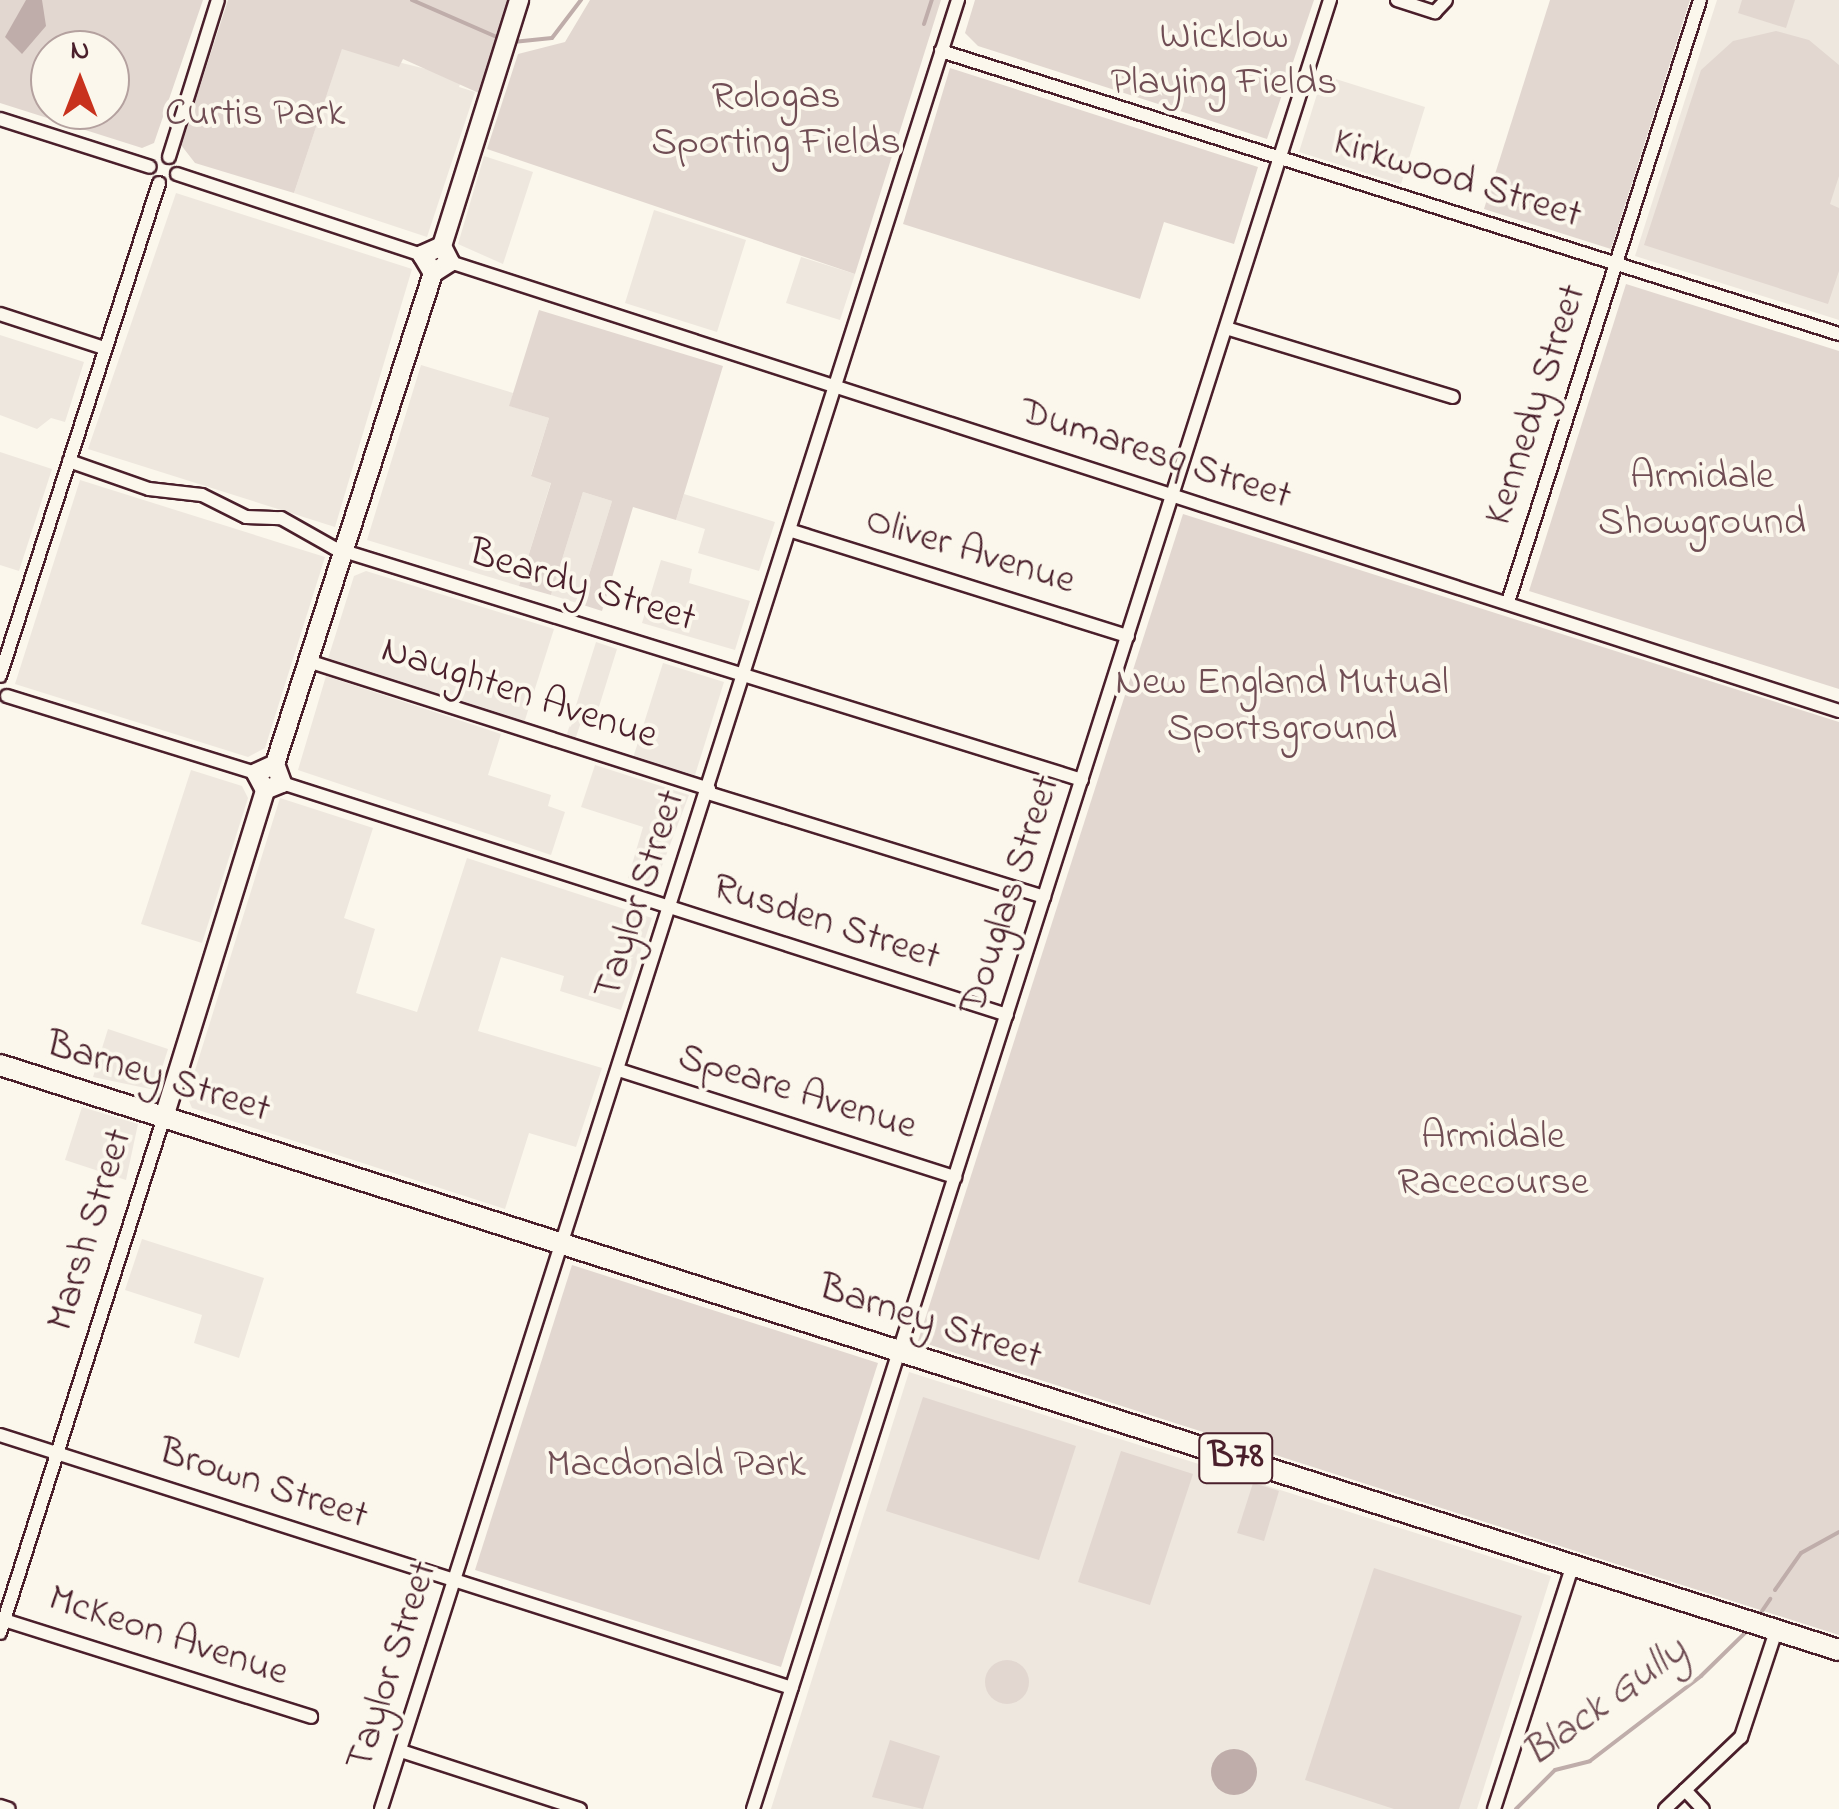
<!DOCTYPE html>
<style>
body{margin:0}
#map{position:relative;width:1839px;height:1809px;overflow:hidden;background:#fbf7ec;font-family:"Indie Flower",sans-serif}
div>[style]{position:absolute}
.built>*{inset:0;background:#eee7de}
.green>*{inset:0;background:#e2d7d0}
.round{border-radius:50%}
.water>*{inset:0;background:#bfadaa}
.stream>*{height:4px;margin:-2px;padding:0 2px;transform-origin:2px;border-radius:2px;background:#bfadaa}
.roads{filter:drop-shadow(2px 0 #4a1f2b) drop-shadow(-2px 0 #4a1f2b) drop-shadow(0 2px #4a1f2b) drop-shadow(0 -2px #4a1f2b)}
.minor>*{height:12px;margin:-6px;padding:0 6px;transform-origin:6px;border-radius:6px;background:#fbf7ec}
.secondary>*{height:18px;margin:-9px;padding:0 9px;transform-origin:9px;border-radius:9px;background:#fbf7ec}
.primary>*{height:20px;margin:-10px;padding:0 10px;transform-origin:10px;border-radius:10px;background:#fbf7ec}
span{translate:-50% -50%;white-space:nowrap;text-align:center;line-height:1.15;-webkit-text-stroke:8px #fbf7ec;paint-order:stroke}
.shield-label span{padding:2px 8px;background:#fbf7ec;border:2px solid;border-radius:8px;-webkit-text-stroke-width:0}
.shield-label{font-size:38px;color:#4a1f2b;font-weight:700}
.park-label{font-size:40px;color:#704d54}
.street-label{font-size:40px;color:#4a1f2b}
.water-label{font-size:42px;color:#6d4a51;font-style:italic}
.north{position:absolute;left:30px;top:30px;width:100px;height:100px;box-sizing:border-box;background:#fbf7ec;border:2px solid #b4a19f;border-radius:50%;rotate:0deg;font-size:28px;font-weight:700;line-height:40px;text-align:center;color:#4a1f2b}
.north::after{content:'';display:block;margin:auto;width:35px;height:45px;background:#c8321e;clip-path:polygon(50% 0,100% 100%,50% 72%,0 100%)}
</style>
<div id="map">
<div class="built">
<div style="clip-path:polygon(1717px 0,1839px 0,1839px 320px,1635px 256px)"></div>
<div style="clip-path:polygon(342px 48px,462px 78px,459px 87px,475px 92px,427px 237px,294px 193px)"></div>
<div style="clip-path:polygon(1323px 75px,1425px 107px,1401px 184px,1299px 152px)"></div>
<div style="clip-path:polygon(484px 156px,533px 172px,503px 264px,458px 244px)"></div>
<div style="clip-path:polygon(176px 193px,412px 269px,335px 527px,88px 449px)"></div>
<div style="clip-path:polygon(654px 210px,746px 240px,717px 332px,625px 303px)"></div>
<div style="clip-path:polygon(801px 257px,855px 274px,840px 320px,786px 303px)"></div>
<div style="clip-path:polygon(0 335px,84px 362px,65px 422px,51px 418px,37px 429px,0 415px)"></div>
<div style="clip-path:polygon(421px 365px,513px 393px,510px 406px,549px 418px,531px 475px,551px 482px,519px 586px,367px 540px)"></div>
<div style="clip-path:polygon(0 452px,52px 469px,19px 571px,0 565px)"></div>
<div style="clip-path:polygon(80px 480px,325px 557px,265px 748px,248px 757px,15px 684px)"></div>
<div style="clip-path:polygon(583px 492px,612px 501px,580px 604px,551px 595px)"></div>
<div style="clip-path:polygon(684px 494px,775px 522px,759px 571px,698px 553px,705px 529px,676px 520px)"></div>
<div style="clip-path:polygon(661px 560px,692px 569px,689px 583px,750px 601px,735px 650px,642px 623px)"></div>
<div style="clip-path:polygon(366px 571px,554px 629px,524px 723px,327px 662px,354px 576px)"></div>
<div style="clip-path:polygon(596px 642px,617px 649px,597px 713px,585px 710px,575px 740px,566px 737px)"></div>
<div style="clip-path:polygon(663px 663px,724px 682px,695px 775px,633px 758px)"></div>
<div style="clip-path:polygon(326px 676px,501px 734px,488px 775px,551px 795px,548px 806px,565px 812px,551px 855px,298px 770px)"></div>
<div style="clip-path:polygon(595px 765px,689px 795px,654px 887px,628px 878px,643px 827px,581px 807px)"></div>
<div style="clip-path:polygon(191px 770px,242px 786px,248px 798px,202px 943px,141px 924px)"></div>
<div style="clip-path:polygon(280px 798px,373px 828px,344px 918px,375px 929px,356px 993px,417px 1012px,467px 858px,652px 918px,621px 1010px,560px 991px,564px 976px,501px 957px,478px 1031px,602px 1068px,576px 1147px,529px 1133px,505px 1209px,192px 1108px,187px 1096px)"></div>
<div style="clip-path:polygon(108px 1029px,168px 1049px,155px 1090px,93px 1077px)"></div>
<div style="clip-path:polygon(82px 1107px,138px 1124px,126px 1180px,65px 1160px)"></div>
<div style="clip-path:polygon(142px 1239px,264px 1278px,239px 1358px,194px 1343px,202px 1315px,125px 1290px)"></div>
<div style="clip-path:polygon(909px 1372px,1551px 1576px,1477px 1809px,771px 1809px)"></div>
</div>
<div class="green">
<div style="clip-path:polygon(evenodd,0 0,203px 0,154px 143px,142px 148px,0 103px,0 0,50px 50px,110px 50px,110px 110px,50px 110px,50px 50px)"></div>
<div style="clip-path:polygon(228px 0,510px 0,481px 94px,403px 59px,399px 67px,342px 49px,294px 193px,195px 163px,181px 145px)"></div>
<div style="clip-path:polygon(590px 0,941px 0,855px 274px,487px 149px,518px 54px,565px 42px)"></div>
<div style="clip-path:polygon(975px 0,1314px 0,1267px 139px,978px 46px,965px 33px)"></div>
<div style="clip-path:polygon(1550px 0,1690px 0,1611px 249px,1484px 209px)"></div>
<div style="clip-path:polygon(1742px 0,1795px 0,1786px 28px,1738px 13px)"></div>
<div style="clip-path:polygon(1776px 31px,1809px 40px,1839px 65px,1839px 176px,1830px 204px,1839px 208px,1839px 271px,1828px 304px,1644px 245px,1701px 70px,1733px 41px)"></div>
<div style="clip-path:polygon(950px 68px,1258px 167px,1234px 244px,1164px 222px,1140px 299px,903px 224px)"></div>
<div style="clip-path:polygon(1626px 284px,1839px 351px,1839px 689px,1529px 591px)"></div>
<div style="clip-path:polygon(539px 310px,723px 366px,676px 520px,633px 507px,602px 611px,580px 604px,612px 501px,583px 492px,551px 595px,519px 586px,551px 483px,531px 476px,549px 418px,509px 406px)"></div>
<div style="clip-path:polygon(1183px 514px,1839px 722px,1839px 1635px,918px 1341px)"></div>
<div style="clip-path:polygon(572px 1265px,878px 1363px,781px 1667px,475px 1570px)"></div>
<div style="clip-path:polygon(923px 1397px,1076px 1446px,1039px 1560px,886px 1511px)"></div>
<div style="clip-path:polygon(1121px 1451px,1193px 1474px,1150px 1605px,1078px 1582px)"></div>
<div style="clip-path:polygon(1253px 1483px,1279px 1491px,1264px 1541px,1237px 1533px)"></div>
<div style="clip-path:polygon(1374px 1568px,1522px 1616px,1459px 1809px,1394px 1809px,1305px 1780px)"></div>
<div class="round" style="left:985px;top:1660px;width:44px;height:44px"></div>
<div style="clip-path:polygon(890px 1740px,940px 1756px,923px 1809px,872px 1797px)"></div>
</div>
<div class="water">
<div style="clip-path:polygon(26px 0,42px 0,46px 26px,22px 54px,5px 37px)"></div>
<div class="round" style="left:1211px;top:1749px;width:46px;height:46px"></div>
</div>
<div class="stream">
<div style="left:412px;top:0;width:95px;rotate:23.6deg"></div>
<div style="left:924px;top:24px;width:25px;rotate:-72deg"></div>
<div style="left:513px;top:42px;width:39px;rotate:-6deg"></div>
<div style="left:552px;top:38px;width:48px;rotate:-52.7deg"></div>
<div style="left:1775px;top:1590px;width:45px;rotate:-54.9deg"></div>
<div style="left:1801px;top:1553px;width:43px;rotate:-28.9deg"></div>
<div style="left:1758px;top:1617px;width:22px;rotate:-56deg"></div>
<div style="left:1516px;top:1809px;width:55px;rotate:-45deg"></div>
<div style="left:1555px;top:1770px;width:36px;rotate:-14deg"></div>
<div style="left:1590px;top:1761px;width:140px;rotate:-37.4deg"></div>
<div style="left:1701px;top:1676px;width:67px;rotate:-44.4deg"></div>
</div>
<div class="roads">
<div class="minor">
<div style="left:1397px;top:0;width:40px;rotate:18deg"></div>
<div style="left:1435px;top:12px;width:16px;rotate:-47deg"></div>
<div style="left:941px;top:51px;width:942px;rotate:17.49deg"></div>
<div style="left:0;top:119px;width:157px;rotate:17.7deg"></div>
<div style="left:169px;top:157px;width:164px;rotate:-72.7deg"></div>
<div style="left:177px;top:174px;width:258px;rotate:18.3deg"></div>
<div style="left:450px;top:262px;width:1460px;rotate:17.91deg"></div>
<div style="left:0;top:314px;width:109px;rotate:18.1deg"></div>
<div style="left:1226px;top:328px;width:237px;rotate:16.9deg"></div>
<div style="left:69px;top:461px;width:85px;rotate:19.3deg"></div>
<div style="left:149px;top:489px;width:53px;rotate:6.5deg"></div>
<div style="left:202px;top:495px;width:49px;rotate:26.6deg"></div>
<div style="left:246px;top:517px;width:35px;rotate:2deg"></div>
<div style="left:281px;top:518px;width:61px;rotate:29.5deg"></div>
<div style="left:334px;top:548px;width:783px;rotate:17.23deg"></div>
<div style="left:792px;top:531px;width:352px;rotate:17.4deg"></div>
<div style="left:1508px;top:602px;width:632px;rotate:-72.31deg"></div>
<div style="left:308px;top:661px;width:421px;rotate:17.7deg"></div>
<div style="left:0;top:676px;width:518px;rotate:-72.12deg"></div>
<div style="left:7px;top:696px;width:261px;rotate:17.2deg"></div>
<div style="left:282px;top:783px;width:761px;rotate:17.74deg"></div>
<div style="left:708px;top:793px;width:352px;rotate:17.2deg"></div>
<div style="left:619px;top:1070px;width:353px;rotate:17.7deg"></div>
<div style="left:0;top:1435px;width:831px;rotate:17.72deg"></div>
<div style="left:4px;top:1620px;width:322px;rotate:17.5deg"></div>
<div style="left:0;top:1633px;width:541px;rotate:-72.37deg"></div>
<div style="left:401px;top:1751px;width:188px;rotate:18deg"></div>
<div style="left:1685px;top:1790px;width:26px;rotate:47deg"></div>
<div style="left:0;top:1806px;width:9px;rotate:18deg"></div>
<div style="left:381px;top:1809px;width:1899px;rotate:-72.31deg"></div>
<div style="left:753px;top:1809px;width:1899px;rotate:-72.31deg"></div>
<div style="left:1494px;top:1809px;width:256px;rotate:-72.1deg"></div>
<div style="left:1665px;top:1809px;width:105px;rotate:-43.5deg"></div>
<div style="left:1741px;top:1737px;width:112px;rotate:-71.7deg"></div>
</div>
<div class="secondary">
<div style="left:442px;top:246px;width:258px;rotate:-72.6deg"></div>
<div style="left:433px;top:273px;width:21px;rotate:-121deg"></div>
<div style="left:422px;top:255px;width:22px;rotate:-24deg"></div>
<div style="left:433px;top:273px;width:20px;rotate:-33deg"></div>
<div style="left:450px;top:262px;width:18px;rotate:-117deg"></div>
<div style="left:275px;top:764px;width:516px;rotate:-72.16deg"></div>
<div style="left:265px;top:790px;width:19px;rotate:-118deg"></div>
<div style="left:256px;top:773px;width:21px;rotate:-25deg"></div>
<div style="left:265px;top:790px;width:18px;rotate:-22deg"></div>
<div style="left:282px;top:783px;width:20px;rotate:-110deg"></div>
<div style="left:164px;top:1117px;width:342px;rotate:-72.8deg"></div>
</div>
<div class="primary">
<div style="left:0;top:1065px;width:1930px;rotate:17.65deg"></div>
</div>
</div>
<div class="shield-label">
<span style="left:1236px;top:1458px">B78</span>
</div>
<div class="park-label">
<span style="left:1224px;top:61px">Wicklow<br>Playing Fields</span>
<span style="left:776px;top:121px">Rologas<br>Sporting Fields</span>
<span style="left:255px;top:115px">Curtis Park</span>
<span style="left:1702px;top:501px">Armidale<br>Showground</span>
<span style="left:1282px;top:707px">New England Mutual<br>Sportsground</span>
<span style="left:1493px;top:1161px">Armidale<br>Racecourse</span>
<span style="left:676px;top:1466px">Macdonald Park</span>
</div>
<div class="street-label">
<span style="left:1457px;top:180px;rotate:17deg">Kirkwood Street</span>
<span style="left:1537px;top:405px;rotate:-72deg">Kennedy Street</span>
<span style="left:1155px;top:455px;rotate:18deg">Dumaresq Street</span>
<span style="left:970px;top:552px;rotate:17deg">Oliver Avenue</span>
<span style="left:582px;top:587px;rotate:17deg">Beardy Street</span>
<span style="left:519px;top:694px;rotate:18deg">Naughten Avenue</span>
<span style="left:641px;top:895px;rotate:-72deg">Taylor Street</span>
<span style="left:1011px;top:895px;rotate:-72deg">Douglas Street</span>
<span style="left:826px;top:923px;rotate:18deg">Rusden Street</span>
<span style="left:158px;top:1078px;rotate:17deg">Barney Street</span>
<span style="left:797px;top:1093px;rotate:17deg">Speare Avenue</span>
<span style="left:91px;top:1230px;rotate:-73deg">Marsh Street</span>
<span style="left:930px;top:1323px;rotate:18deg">Barney Street</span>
<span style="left:263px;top:1485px;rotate:18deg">Brown Street</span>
<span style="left:168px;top:1637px;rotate:18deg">McKeon Avenue</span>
<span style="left:393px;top:1666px;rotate:-72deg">Taylor Street</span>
</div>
<div class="water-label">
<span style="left:1606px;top:1703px;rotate:-36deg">Black Gully</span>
</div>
<div class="north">N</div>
</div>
